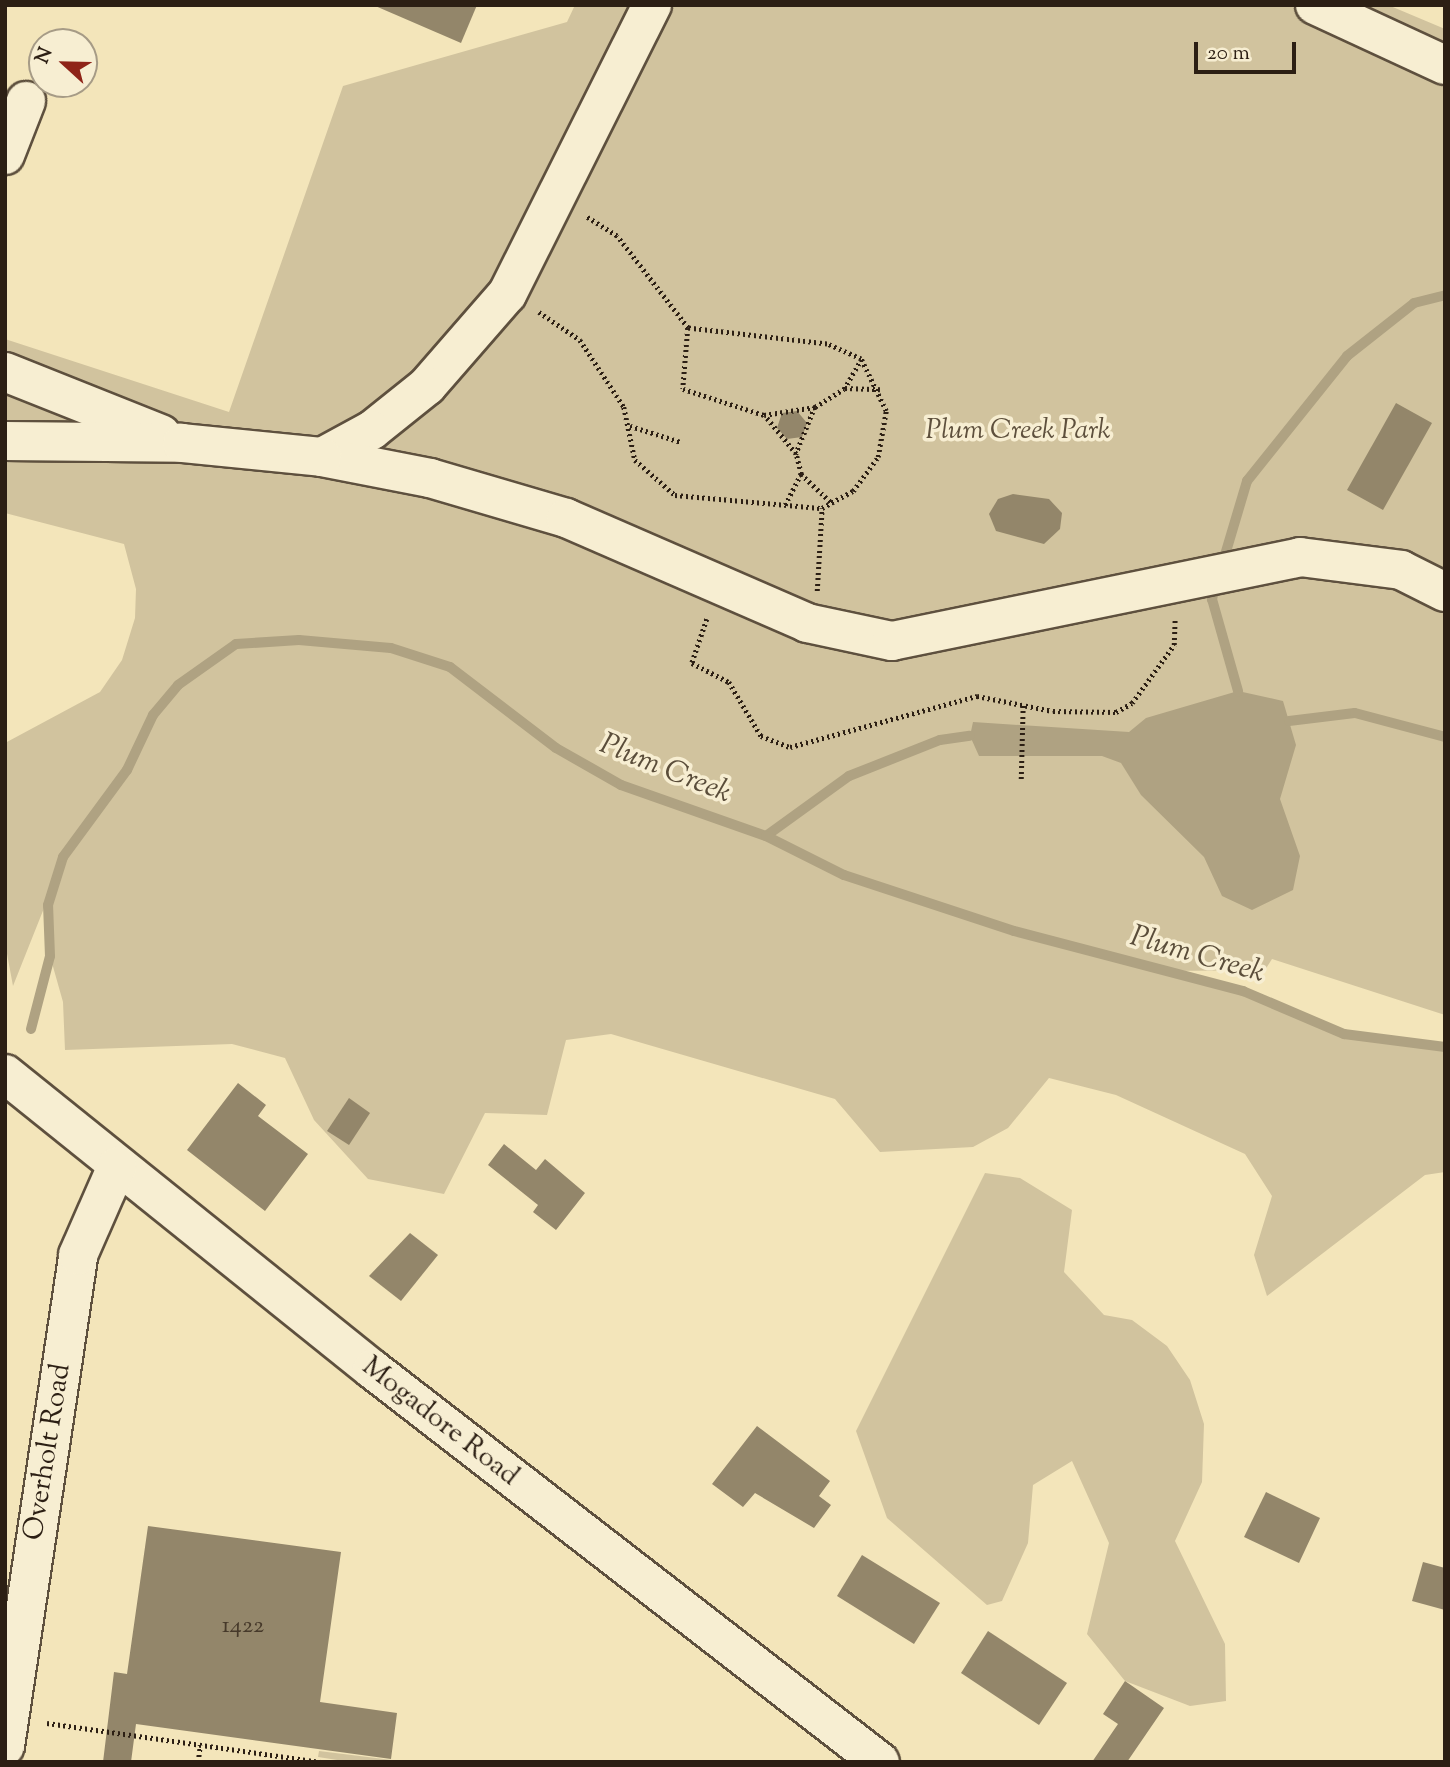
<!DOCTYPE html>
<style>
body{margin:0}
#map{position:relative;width:1450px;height:1767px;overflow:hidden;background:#f3e5ba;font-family:"Sorts Mill Goudy",serif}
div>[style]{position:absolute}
.green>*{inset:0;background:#d1c39e}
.water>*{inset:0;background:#afa282}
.stream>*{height:10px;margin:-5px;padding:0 5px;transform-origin:5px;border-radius:5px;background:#afa282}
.building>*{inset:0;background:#93866a}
.path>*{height:4.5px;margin-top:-2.25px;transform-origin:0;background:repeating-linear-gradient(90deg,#2c1f14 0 2px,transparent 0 5.5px)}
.roads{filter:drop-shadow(2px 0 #5e503e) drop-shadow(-2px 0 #5e503e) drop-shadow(0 2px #5e503e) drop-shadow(0 -2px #5e503e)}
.minor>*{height:38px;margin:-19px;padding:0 19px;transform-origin:19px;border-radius:19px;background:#f7eed2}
span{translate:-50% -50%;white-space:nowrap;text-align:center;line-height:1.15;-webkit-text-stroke:7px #f7eed2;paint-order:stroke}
.number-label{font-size:24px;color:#46392a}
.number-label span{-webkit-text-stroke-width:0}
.park-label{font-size:28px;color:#5e503d;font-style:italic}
.street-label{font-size:28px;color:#2c1f14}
.water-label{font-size:30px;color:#5a4d3a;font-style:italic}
.frame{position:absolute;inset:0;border:7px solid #2c1f14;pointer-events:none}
.north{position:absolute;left:28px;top:28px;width:70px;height:70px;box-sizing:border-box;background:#f7eed2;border:2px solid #a69b86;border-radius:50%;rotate:292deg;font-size:19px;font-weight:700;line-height:28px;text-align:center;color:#2c1f14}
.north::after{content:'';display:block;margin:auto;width:24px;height:32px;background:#8f2418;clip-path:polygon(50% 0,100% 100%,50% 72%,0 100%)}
.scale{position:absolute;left:1194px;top:42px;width:102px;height:32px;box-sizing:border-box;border:4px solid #2c1f14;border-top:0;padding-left:9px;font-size:21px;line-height:24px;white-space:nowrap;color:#2c1f14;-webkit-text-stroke:5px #f7eed2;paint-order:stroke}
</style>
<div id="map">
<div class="green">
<div style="clip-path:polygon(575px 5px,1388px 5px,1445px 29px,1445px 1015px,1272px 959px,1265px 970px,1170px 971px,1243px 991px,1344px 1034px,1445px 1047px,1445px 1172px,1425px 1175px,1267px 1296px,1254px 1255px,1272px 1196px,1245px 1154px,1116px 1095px,1049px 1078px,1008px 1128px,973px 1147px,880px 1152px,835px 1099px,611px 1034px,566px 1040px,547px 1115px,485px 1113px,444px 1194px,368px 1179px,314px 1120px,285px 1058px,232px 1044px,65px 1050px,63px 1002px,50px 956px,48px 905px,58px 873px,13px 986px,5px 943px,5px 743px,100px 692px,122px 660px,135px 618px,136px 589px,124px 544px,5px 513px,5px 339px,229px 412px,343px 86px,567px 22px)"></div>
<div style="clip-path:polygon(985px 1173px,1020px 1178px,1072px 1210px,1064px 1272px,1104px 1315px,1132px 1320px,1167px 1346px,1190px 1380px,1204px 1424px,1202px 1482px,1175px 1541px,1225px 1644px,1226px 1701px,1190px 1706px,1125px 1681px,1087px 1634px,1109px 1543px,1072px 1461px,1033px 1485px,1028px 1543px,1002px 1601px,987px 1605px,887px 1518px,856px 1431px)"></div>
<div style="clip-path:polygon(319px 1751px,392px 1760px,350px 1762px,318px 1757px)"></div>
</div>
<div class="water">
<div style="clip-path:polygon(1238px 691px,1283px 701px,1296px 745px,1280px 799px,1300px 856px,1293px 890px,1252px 910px,1222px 896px,1204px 857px,1141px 795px,1121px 763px,1102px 756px,979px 756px,970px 736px,973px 722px,1129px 732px,1146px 718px)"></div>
</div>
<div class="stream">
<div style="left:1222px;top:565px;width:88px;rotate:-73.4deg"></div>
<div style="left:1247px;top:481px;width:160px;rotate:-51.3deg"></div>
<div style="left:1347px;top:356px;width:85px;rotate:-38.3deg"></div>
<div style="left:1414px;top:303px;width:32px;rotate:-14deg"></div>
<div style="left:1216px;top:584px;width:16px;rotate:105deg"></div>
<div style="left:1212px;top:599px;width:96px;rotate:74.2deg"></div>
<div style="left:1289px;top:721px;width:66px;rotate:-6.9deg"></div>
<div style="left:1355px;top:713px;width:93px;rotate:14.9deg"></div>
<div style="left:766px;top:836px;width:102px;rotate:-35.9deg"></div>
<div style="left:849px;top:776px;width:98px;rotate:-21.6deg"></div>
<div style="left:940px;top:740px;width:30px;rotate:-8deg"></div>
<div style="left:31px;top:1029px;width:75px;rotate:-75.4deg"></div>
<div style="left:50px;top:956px;width:51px;rotate:-92.2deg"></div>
<div style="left:48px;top:905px;width:50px;rotate:-72.6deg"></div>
<div style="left:63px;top:857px;width:108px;rotate:-53.7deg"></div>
<div style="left:127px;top:770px;width:61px;rotate:-64.7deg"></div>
<div style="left:153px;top:715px;width:39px;rotate:-50deg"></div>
<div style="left:178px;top:685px;width:71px;rotate:-35.3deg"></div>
<div style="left:236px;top:644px;width:63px;rotate:-3.6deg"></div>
<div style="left:299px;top:640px;width:92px;rotate:5deg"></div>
<div style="left:391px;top:648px;width:62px;rotate:17.9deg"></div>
<div style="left:450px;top:667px;width:133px;rotate:37.4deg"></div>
<div style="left:556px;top:748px;width:75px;rotate:29.6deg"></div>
<div style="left:621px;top:785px;width:154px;rotate:19.4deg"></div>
<div style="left:766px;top:836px;width:87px;rotate:26.6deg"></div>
<div style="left:844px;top:875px;width:179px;rotate:18.2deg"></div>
<div style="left:1014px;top:931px;width:237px;rotate:14.7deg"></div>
<div style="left:1243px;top:991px;width:110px;rotate:23.1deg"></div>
<div style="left:1344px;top:1034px;width:102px;rotate:7.3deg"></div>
</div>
<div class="building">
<div style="clip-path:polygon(373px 5px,477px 5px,461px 43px)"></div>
<div style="clip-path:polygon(1396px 403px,1432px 423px,1383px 510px,1347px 490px)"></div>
<div style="clip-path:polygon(797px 411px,807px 423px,802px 437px,787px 439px,777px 428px,782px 413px)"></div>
<div style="clip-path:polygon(1013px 494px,1049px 499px,1062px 513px,1060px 529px,1044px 544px,996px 531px,989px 514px,998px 499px)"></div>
<div style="clip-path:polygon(238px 1083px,266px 1105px,258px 1116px,308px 1154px,265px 1211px,187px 1150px)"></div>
<div style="clip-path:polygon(349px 1098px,370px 1113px,349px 1145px,327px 1131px)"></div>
<div style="clip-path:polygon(504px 1144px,536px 1170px,545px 1159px,585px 1193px,556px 1230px,533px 1212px,538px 1205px,488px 1165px)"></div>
<div style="clip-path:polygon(410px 1233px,438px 1255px,401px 1301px,369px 1276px)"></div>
<div style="clip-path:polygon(757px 1426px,830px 1481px,819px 1496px,831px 1505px,814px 1528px,755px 1493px,743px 1507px,712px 1484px)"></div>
<div style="clip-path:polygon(1266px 1492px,1320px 1518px,1299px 1563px,1244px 1537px)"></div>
<div style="clip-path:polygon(148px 1526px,341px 1552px,320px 1702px,397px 1713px,391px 1759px,136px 1724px,131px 1762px,103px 1762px,114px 1672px,127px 1674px)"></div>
<div style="clip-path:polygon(862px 1555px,940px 1603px,914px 1644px,837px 1596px)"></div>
<div style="clip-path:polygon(1423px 1562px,1445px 1568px,1445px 1610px,1412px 1601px)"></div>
<div style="clip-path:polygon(988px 1631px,1067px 1683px,1039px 1725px,961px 1673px)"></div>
<div style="clip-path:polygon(1125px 1681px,1164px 1708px,1127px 1762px,1092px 1762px,1118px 1724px,1103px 1714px)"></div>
</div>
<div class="path">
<div style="left:539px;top:312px;width:50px;rotate:34.3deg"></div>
<div style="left:580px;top:340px;width:80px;rotate:56.7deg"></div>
<div style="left:624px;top:407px;width:54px;rotate:78.3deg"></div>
<div style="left:635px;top:460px;width:53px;rotate:41.2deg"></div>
<div style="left:675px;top:495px;width:148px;rotate:5.1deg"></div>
<div style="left:822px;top:508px;width:35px;rotate:-29deg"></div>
<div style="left:853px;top:491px;width:42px;rotate:-53.7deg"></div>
<div style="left:878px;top:457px;width:47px;rotate:-80.1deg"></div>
<div style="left:886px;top:411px;width:58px;rotate:-115.7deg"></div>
<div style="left:861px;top:359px;width:37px;rotate:-156deg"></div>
<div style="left:827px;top:344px;width:140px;rotate:-173.4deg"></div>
<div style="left:688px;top:328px;width:116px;rotate:-127.7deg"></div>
<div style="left:617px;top:236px;width:36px;rotate:-148deg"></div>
<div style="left:688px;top:328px;width:61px;rotate:94.7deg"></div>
<div style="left:683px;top:389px;width:85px;rotate:17.8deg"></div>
<div style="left:845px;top:388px;width:35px;rotate:2deg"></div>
<div style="left:815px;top:407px;width:51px;rotate:112deg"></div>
<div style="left:796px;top:454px;width:50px;rotate:-129.4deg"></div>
<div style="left:764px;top:415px;width:52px;rotate:-8.9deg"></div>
<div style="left:815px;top:407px;width:34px;rotate:-32deg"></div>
<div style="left:844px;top:389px;width:34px;rotate:-60deg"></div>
<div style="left:630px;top:426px;width:53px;rotate:17.4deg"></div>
<div style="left:801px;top:474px;width:44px;rotate:43.2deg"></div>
<div style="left:785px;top:505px;width:35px;rotate:-63deg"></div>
<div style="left:801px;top:474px;width:21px;rotate:-104deg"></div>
<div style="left:817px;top:591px;width:83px;rotate:-86.6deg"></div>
<div style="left:707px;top:619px;width:46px;rotate:108.8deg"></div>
<div style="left:692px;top:663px;width:42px;rotate:27.2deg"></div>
<div style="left:729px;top:682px;width:63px;rotate:59.3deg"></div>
<div style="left:761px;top:736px;width:31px;rotate:21deg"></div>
<div style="left:790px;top:747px;width:194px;rotate:-15.3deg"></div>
<div style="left:977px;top:696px;width:77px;rotate:11.2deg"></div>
<div style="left:1053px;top:711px;width:63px;rotate:0.9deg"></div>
<div style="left:1116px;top:712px;width:18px;rotate:-29deg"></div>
<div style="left:1132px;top:703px;width:72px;rotate:-54.1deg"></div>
<div style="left:1174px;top:645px;width:27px;rotate:-88deg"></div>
<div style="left:1021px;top:779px;width:76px;rotate:-88.5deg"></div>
<div style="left:47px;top:1723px;width:278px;rotate:8.1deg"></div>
<div style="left:198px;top:1762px;width:17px;rotate:-83deg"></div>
<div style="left:395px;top:1762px;width:3px;rotate:-72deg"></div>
</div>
<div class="roads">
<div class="minor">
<div style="left:652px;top:5px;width:323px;rotate:116.6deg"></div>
<div style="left:507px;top:294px;width:122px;rotate:131deg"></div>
<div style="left:427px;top:386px;width:70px;rotate:141.3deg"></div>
<div style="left:372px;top:430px;width:57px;rotate:151.6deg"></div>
<div style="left:322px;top:457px;width:110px;rotate:11deg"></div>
<div style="left:430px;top:478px;width:142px;rotate:16.4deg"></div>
<div style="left:566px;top:518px;width:263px;rotate:23.5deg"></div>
<div style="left:807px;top:623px;width:87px;rotate:12deg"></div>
<div style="left:892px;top:641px;width:417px;rotate:-11.6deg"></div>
<div style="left:1300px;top:557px;width:102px;rotate:7.3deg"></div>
<div style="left:1401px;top:570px;width:49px;rotate:26.6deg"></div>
<div style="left:1315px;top:5px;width:143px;rotate:24.8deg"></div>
<div style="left:5px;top:155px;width:58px;rotate:-68.7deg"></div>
<div style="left:5px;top:372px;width:168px;rotate:21.7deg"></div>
<div style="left:5px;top:441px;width:177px;rotate:0.6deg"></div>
<div style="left:182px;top:443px;width:141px;rotate:5.7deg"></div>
<div style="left:5px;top:1074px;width:471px;rotate:38.8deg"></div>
<div style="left:372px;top:1369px;width:642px;rotate:37.73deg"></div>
<div style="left:5px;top:1746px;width:496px;rotate:-81.5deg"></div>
<div style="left:78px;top:1255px;width:97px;rotate:-66.3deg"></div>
</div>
</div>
<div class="number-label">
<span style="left:243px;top:1627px">1422</span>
</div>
<div class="park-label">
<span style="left:1018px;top:431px">Plum Creek Park</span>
</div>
<div class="street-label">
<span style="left:440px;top:1422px;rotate:38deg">Mogadore Road</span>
<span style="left:48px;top:1452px;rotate:-81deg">Overholt Road</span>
</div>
<div class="water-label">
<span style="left:665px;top:770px;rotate:22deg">Plum Creek</span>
<span style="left:1197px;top:956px;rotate:16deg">Plum Creek</span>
</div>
<div class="frame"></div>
<div class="north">N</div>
<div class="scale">20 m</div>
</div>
